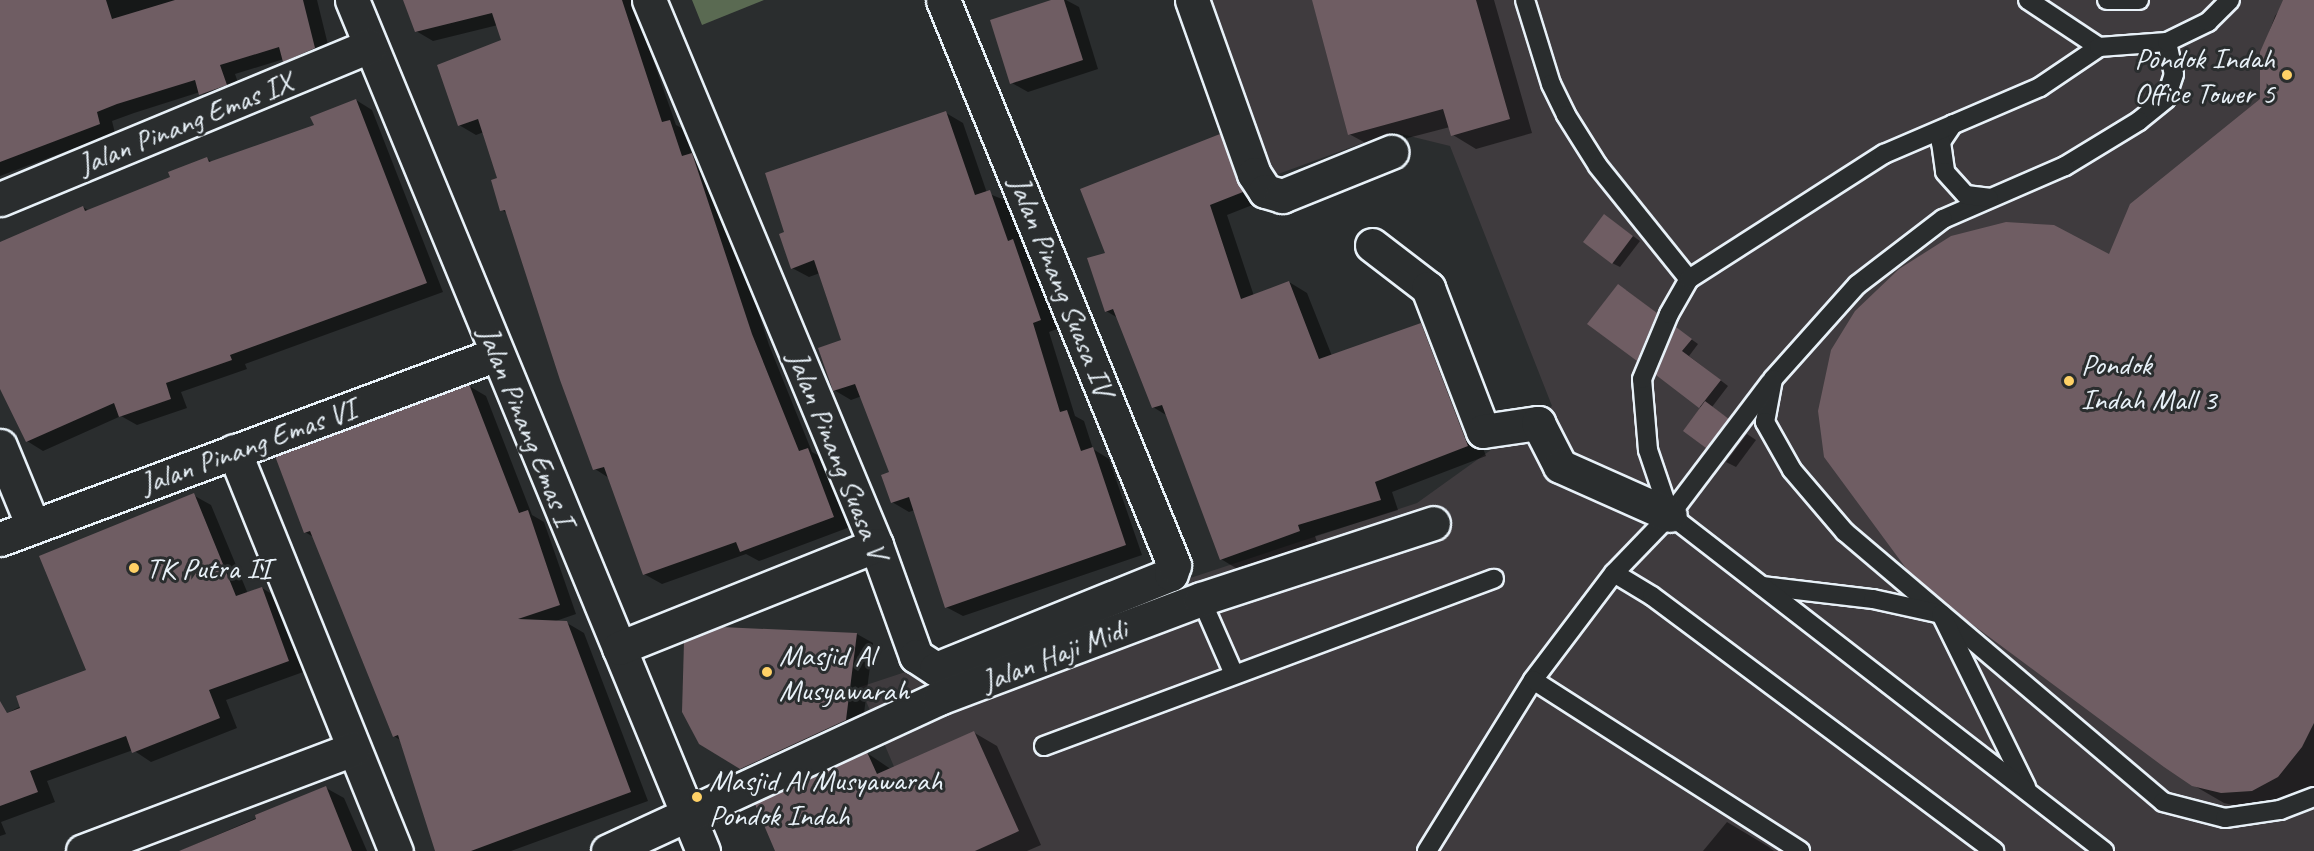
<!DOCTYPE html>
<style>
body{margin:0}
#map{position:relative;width:2314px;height:851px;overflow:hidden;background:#2a2d2e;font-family:Caveat,sans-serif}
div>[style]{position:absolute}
.built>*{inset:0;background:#3f3b3e}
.green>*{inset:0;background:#5a6a52}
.shadow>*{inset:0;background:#0007}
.building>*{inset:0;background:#6f5d63}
.roads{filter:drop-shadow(2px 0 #e8f1f8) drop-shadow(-2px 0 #e8f1f8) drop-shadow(0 2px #e8f1f8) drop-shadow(0 -2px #e8f1f8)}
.service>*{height:18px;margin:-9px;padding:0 9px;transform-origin:9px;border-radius:9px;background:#2a2d2e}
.minor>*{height:33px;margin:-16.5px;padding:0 16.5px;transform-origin:16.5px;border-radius:16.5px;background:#2a2d2e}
.dots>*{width:16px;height:16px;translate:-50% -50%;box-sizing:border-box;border:3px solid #2a2d2e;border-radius:50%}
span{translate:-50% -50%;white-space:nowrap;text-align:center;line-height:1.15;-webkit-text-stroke:6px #2a2d2e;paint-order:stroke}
.poi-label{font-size:30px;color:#e8f1f8}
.right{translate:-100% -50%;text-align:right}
.left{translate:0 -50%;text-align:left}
.street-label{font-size:30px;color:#e8f1f8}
</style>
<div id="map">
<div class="built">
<div style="clip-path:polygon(1201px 0,2314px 0,2314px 851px,930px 851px,860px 687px,1417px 503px,1552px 406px,1450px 146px,1393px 132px,1262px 180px)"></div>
</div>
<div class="green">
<div style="clip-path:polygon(692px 0,764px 0,702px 25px)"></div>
</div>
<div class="shadow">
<div style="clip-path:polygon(0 0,317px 0,331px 57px,300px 70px,284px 59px,235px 74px,242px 94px,217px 103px,200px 92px,134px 113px,112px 121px,115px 133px,0 176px)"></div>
<div style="clip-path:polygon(405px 0,632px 0,676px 125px,687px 131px,696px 156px,710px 164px,769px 345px,812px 452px,825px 459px,850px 527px,759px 561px,746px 554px,662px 584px,644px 574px,609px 478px,595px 469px,508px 214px,502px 210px,499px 180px,484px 132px,476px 135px,459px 125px,503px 40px,498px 25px,433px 41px,416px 31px)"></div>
<div style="clip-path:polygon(1056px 0,1066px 0,1079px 7px,1098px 69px,1028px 92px,1012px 83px)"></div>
<div style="clip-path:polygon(1313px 0,1494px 0,1532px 133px,1476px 149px,1453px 135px,1450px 127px,1373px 147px,1349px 134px)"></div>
<div style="clip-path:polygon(2287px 0,2314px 0,2314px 787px,2309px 794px,2252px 810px,2224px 803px,2193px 785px,2109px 256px,2261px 100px,2262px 52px,2275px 16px)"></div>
<div style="clip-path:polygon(356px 100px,372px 110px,443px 292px,245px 364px,247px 369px,181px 392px,187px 408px,137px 425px,121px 416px,43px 451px,27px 441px,0 386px,0 243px,83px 207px,89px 211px,172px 178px,206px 158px,212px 162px,316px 126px)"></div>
<div style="clip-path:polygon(946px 113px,963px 123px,987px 193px,1007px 201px,1023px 247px,1029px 251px,1057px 329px,1049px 332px,1075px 416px,1084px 421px,1093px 449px,1109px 459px,1142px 555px,963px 616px,946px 607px,915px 510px,909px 512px,892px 502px,891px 473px,862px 396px,851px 400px,834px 390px,843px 341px,820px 273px,809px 277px,792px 268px)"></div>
<div style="clip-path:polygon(1220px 136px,1238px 146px,1260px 202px,1227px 215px,1254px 296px,1289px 282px,1307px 293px,1332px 356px,1421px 324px,1439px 335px,1486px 456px,1392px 492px,1398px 510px,1315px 536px,1317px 542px,1239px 570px,1221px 559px,1166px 415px,1153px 407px,1118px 318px,1106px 311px,1107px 254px)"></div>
<div style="clip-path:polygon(1605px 216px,1640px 241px,1620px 267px,1612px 263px)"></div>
<div style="clip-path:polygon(1626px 290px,1664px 319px,1646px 364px,1589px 323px)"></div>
<div style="clip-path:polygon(1684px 334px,1698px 344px,1689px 356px,1728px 386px,1712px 407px,1736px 424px,1715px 452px,1685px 430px,1702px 408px,1658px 375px)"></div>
<div style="clip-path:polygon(469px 386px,486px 396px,532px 515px,544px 522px,576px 614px,553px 622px,567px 623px,584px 633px,648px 801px,511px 851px,437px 851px,400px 740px,394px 736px,315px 538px,305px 532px)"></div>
<div style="clip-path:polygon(1747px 434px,1756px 440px,1736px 467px,1726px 462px)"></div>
<div style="clip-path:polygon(193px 495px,211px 505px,248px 594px,262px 588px,280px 599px,306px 671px,226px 700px,237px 728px,151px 762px,133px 750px,47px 781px,55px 802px,1px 822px,6px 834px,0 836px,0 717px,88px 671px)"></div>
<div style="clip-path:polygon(857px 634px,873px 643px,862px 729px,757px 778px,740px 768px)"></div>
<div style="clip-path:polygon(973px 732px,997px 746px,1041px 845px,1027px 851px,784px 851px,867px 753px,892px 770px)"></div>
<div style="clip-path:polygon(326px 788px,344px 798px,367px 851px,180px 851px)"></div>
<div style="clip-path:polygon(1727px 822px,1769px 847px,1774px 851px,1703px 851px)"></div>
</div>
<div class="building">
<div style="clip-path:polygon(0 0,106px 0,112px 19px,175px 0,303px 0,315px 48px,283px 62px,279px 47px,220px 65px,227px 85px,199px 95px,195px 80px,117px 104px,97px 112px,100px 124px,0 162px)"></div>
<div style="clip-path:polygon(403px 0,622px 0,662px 122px,670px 120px,682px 156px,692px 153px,752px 334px,799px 451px,808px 448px,834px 517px,740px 552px,736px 542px,643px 575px,604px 467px,593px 470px,560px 380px,505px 210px,500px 211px,491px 180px,497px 178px,478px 119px,458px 126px,437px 65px,501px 40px,492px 13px,415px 32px)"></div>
<div style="clip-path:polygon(1051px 0,1064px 0,1083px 60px,1010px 84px,990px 20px)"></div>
<div style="clip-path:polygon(1312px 0,1476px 0,1510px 119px,1451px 136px,1443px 109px,1348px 135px)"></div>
<div style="clip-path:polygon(2283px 0,2314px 0,2314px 723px,2302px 747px,2278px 777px,2252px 791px,2221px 793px,2192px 786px,2164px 767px,1965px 619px,1908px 571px,1824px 457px,1818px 411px,1831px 350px,1855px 311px,1899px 269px,1951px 236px,2006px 222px,2054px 225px,2109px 254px,2130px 204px,2260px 99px,2260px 52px)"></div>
<div style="clip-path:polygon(356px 99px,427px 283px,230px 355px,232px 360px,166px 383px,171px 399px,119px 417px,114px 403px,26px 442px,0 389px,0 242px,83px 206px,85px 211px,170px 177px,168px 172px,207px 157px,209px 162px,314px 125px,310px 117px)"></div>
<div style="clip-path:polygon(946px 111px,975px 195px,990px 190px,1008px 241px,1013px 239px,1041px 320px,1033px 323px,1060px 412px,1067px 410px,1081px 451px,1093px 447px,1126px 545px,945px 608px,909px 497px,891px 503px,881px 475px,889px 472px,855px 384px,833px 391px,818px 348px,841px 340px,814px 260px,791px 269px,779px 234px,784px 232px,765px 173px)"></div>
<div style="clip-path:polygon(1220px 134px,1243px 192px,1210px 205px,1241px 299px,1289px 281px,1319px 359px,1421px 323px,1468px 446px,1375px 482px,1381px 500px,1298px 525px,1300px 531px,1220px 560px,1162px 405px,1152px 408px,1113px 309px,1105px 312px,1087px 258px,1105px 253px,1080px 189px)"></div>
<div style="clip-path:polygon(1604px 214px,1633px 236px,1612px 264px,1583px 242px)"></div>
<div style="clip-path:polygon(1618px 284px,1657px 313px,1637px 361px,1587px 324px)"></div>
<div style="clip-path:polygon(1676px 327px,1692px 339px,1682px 351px,1721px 380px,1699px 408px,1656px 375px)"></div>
<div style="clip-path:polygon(469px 384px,519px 513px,528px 510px,560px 605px,518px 619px,567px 621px,631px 792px,471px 851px,435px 851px,398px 735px,393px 737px,310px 531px,304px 533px,275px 456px)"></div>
<div style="clip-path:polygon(1705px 401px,1729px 419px,1706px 448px,1683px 431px)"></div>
<div style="clip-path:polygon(194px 493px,236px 596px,262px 587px,289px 661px,209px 690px,220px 718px,132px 753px,126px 736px,30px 771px,38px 792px,0 806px,0 701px,7px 713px,20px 708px,16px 696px,86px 670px,39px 556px)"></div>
<div style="clip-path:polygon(721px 627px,857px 633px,846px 720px,740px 769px,699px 744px,682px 712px,684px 642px)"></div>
<div style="clip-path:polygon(974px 731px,1019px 831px,975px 851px,775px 851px,755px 804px,867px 752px,877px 774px)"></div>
<div style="clip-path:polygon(326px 786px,352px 851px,179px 851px,256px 819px,255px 815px)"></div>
</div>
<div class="roads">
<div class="service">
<div style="left:1525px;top:0;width:88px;rotate:72.8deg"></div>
<div style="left:1551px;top:84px;width:34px;rotate:64deg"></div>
<div style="left:1566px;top:115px;width:60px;rotate:57.9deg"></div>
<div style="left:1598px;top:166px;width:145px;rotate:51.2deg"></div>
<div style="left:2028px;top:0;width:85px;rotate:33.5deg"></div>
<div style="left:2107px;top:0;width:32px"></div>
<div style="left:2167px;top:42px;width:33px;rotate:78deg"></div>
<div style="left:2174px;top:74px;width:26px;rotate:108deg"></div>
<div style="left:2166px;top:99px;width:35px;rotate:141deg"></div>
<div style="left:2139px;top:121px;width:87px;rotate:148.7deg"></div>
<div style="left:2065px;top:166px;width:133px;rotate:156.5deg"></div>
<div style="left:1943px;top:219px;width:108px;rotate:142.5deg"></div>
<div style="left:1857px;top:285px;width:126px;rotate:131.8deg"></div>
<div style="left:1773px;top:379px;width:44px;rotate:100.5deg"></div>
<div style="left:1765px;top:422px;width:55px;rotate:60.6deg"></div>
<div style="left:1792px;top:470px;width:82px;rotate:49.5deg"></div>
<div style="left:1845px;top:532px;width:417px;rotate:40.3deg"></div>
<div style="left:2163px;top:802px;width:64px;rotate:14.5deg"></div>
<div style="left:2225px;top:818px;width:56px;rotate:-8.3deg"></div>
<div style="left:2280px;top:810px;width:36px;rotate:-21deg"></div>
<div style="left:1953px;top:124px;width:22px;rotate:124deg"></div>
<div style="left:1941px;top:142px;width:30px;rotate:82deg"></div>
<div style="left:1945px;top:172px;width:31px;rotate:48deg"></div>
<div style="left:1966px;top:195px;width:23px;rotate:7deg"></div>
<div style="left:1614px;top:573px;width:44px;rotate:31.2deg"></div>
<div style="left:1652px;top:596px;width:427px;rotate:36.7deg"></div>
<div style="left:1762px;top:586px;width:112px;rotate:6.7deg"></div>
<div style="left:1873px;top:599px;width:70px;rotate:12.4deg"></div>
<div style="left:1941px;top:614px;width:193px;rotate:63.8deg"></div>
<div style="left:1201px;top:599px;width:82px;rotate:66.3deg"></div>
<div style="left:1533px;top:680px;width:134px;rotate:-52.9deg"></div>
<div style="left:1614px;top:573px;width:81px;rotate:-46deg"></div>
<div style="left:1670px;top:515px;width:166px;rotate:-52.9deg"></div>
<div style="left:1044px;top:746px;width:480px;rotate:-20.4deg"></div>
<div style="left:1427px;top:851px;width:201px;rotate:-58.2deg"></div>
<div style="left:1533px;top:680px;width:317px;rotate:32.6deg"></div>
<div style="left:2104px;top:851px;width:549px;rotate:-142.25deg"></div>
<div style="left:1670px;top:515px;width:69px;rotate:-108.7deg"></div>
<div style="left:1648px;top:450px;width:71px;rotate:-94.8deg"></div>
<div style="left:1642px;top:379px;width:70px;rotate:-67.4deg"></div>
<div style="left:1669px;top:314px;width:40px;rotate:-60.3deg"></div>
<div style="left:1689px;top:279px;width:232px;rotate:-32.7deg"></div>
<div style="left:1884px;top:154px;width:170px;rotate:-23.2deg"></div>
<div style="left:2040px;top:87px;width:71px;rotate:-34.1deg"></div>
<div style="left:2099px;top:47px;width:68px;rotate:-4.2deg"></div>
<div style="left:2167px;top:42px;width:46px;rotate:-26deg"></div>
<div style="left:2208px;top:22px;width:31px;rotate:-45deg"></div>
</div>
<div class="minor">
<div style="left:352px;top:0;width:921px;rotate:67.59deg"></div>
<div style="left:649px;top:0;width:590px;rotate:67.39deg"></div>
<div style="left:876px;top:545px;width:118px;rotate:70.2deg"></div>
<div style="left:916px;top:656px;width:24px;rotate:33deg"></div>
<div style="left:936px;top:669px;width:253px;rotate:-22deg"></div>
<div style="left:1171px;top:574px;width:9px;rotate:-72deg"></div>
<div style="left:1174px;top:565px;width:610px;rotate:-112.24deg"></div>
<div style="left:1192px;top:0;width:185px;rotate:70.4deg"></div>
<div style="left:1254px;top:174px;width:20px;rotate:57deg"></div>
<div style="left:1265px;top:191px;width:18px;rotate:16deg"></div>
<div style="left:1282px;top:196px;width:118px;rotate:-22deg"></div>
<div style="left:0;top:199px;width:400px;rotate:-22.5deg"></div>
<div style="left:1372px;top:245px;width:71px;rotate:37.5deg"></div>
<div style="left:1428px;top:288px;width:153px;rotate:69deg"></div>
<div style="left:1483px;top:431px;width:56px;rotate:-8.3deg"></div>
<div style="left:1538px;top:423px;width:48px;rotate:62.9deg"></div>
<div style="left:1560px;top:466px;width:120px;rotate:24deg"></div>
<div style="left:0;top:446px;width:87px;rotate:67.6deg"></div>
<div style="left:234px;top:451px;width:432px;rotate:68deg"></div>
<div style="left:0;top:539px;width:530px;rotate:-20.42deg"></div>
<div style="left:619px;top:648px;width:277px;rotate:-21.8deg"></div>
<div style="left:83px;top:851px;width:289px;rotate:-20.7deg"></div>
<div style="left:608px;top:851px;width:365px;rotate:-24.8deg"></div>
<div style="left:939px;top:698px;width:280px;rotate:-20.7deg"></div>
<div style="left:1201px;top:599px;width:244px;rotate:-18.1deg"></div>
</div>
</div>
<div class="dots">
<div style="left:2287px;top:75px;background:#ffd166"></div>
<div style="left:2069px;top:381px;background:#ffd166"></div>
<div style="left:134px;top:568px;background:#ffd166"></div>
<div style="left:767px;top:672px;background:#ffd166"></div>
<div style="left:697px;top:797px;background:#ffd166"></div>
</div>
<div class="poi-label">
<span class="right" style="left:2275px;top:75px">Pondok Indah<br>Office Tower 5</span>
<span class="left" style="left:2081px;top:381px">Pondok<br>Indah Mall 3</span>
<span class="left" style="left:146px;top:568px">TK Putra II</span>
<span class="left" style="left:779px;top:672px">Masjid Al<br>Musyawarah</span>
<span class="left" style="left:709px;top:797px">Masjid Al Musyawarah<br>Pondok Indah</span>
</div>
<div class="street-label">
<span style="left:185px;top:123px;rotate:-22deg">Jalan Pinang Emas IX</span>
<span style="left:1062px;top:286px;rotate:68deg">Jalan Pinang Suasa IV</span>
<span style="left:527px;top:426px;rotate:68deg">Jalan Pinang Emas I</span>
<span style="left:248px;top:446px;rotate:-20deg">Jalan Pinang Emas VI</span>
<span style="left:838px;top:455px;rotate:68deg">Jalan Pinang Suasa V</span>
<span style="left:1054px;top:655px;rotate:-21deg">Jalan Haji Midi</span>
</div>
</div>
